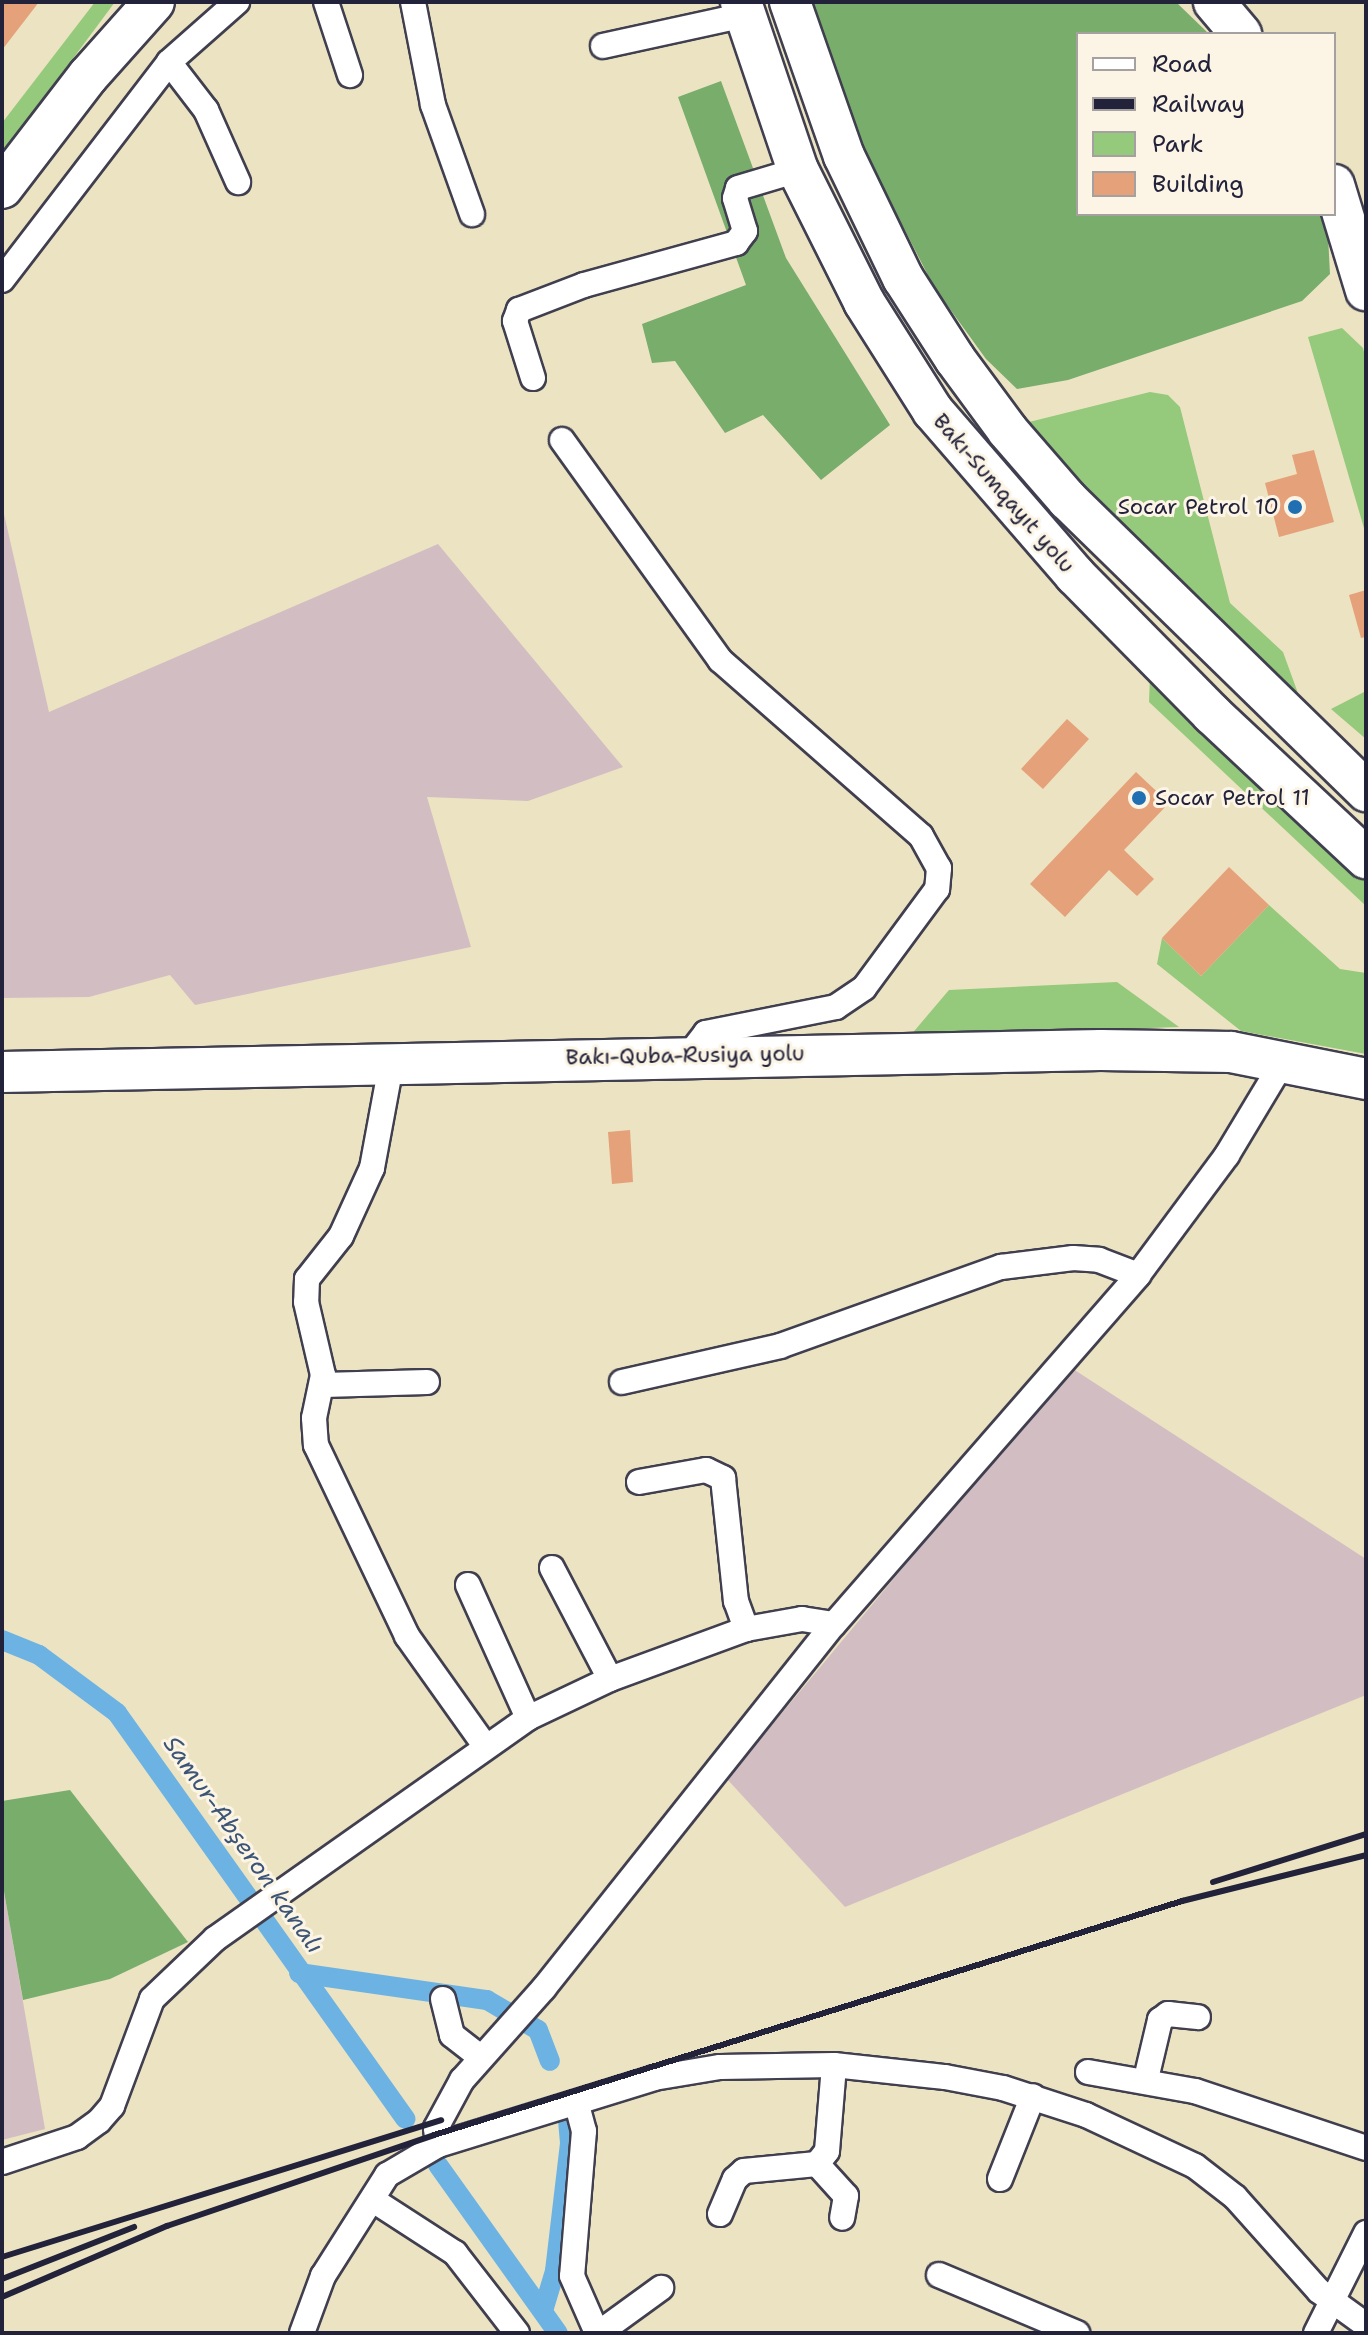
<!DOCTYPE html>
<meta charset="utf-8">
<style>
body{margin:0}
#map{position:relative;width:1368px;height:2335px;overflow:hidden;background:#ece3c2;font-family:"Shantell Sans",sans-serif}
div>[style]{position:absolute}
.industrial>*{inset:0;background:#d2bec2}
.green>*{inset:0;background:#95c97b}
.forest>*{inset:0;background:#78ad6b}
.canal>*{height:20px;margin:-10px;padding:0 10px;transform-origin:10px;border-radius:10px;background:#6cb3e3}
.building>*{inset:0;background:#e5a179}
.roads{filter:drop-shadow(2px 0 #403f4f) drop-shadow(-2px 0 #403f4f) drop-shadow(0 2px #403f4f) drop-shadow(0 -2px #403f4f)}
.minor>*{height:24px;margin:-12px;padding:0 12px;transform-origin:12px;border-radius:12px;background:#fff}
.trunk>*{height:40px;margin:-20px;padding:0 20px;transform-origin:20px;border-radius:20px;background:#fff}
.rail>*{height:6px;margin:-3px;padding:0 3px;transform-origin:3px;border-radius:3px;background:#22223b}
.dots>*{width:22px;height:22px;translate:-50% -50%;box-sizing:border-box;border:4px solid #fcf5e5;border-radius:50%}
span{translate:-50% -50%;white-space:nowrap;text-align:center;line-height:1.15;-webkit-text-stroke:6px #fcf5e5;paint-order:stroke}
.street-label{font-size:22px;color:#22223b}
.poi-label{font-size:22px;color:#22223b}
.right{translate:-100% -50%;text-align:right}
.left{translate:0 -50%;text-align:left}
.water-label{font-size:24px;color:#3c5576;font-style:italic}
.frame{position:absolute;inset:0;border:4px solid #22223b;pointer-events:none}
.legend{position:absolute;left:1076px;top:32px;width:260px;height:184px;box-sizing:border-box;background:#fcf5e5;border:2px solid #a5a1a1;margin:0;padding:10px 14px;list-style:none;font-size:24px;color:#22223b}
.legend li{display:flex;align-items:center;gap:16px;height:40px}
.legend b{width:40px;border:2px solid #a5a1a1}
</style>
<div id="map">
<div class="industrial">
<div style="clip-path:polygon(2px 505px,49px 712px,438px 544px,623px 767px,528px 801px,427px 797px,471px 947px,195px 1005px,170px 975px,89px 997px,2px 998px)"></div>
<div style="clip-path:polygon(1070px 1367px,1366px 1559px,1366px 1695px,845px 1907px,727px 1779px)"></div>
<div style="clip-path:polygon(2px 1880px,45px 2129px,2px 2140px)"></div>
</div>
<div class="green">
<div style="clip-path:polygon(95px 2px,115px 2px,2px 154px,2px 123px)"></div>
<div style="clip-path:polygon(1342px 328px,1363px 348px,1366px 360px,1366px 535px,1308px 337px)"></div>
<div style="clip-path:polygon(1150px 392px,1168px 395px,1180px 407px,1230px 603px,1283px 652px,1299px 696px,1177px 582px,1025px 423px)"></div>
<div style="clip-path:polygon(1150px 675px,1366px 879px,1366px 906px,1149px 702px)"></div>
<div style="clip-path:polygon(1366px 691px,1366px 739px,1331px 709px)"></div>
<div style="clip-path:polygon(1269px 905px,1340px 969px,1366px 973px,1366px 1054px,1241px 1031px,1157px 964px,1162px 938px,1201px 976px)"></div>
<div style="clip-path:polygon(1117px 982px,1179px 1027px,910px 1036px,949px 990px)"></div>
</div>
<div class="forest">
<div style="clip-path:polygon(807px 2px,1176px 2px,1209px 34px,1078px 34px,1078px 214px,1321px 214px,1328px 236px,1330px 274px,1302px 301px,1068px 380px,1017px 389px,986px 359px,934px 287px,860px 143px)"></div>
<div style="clip-path:polygon(721px 81px,786px 258px,890px 425px,821px 480px,763px 415px,725px 433px,675px 361px,652px 363px,642px 324px,746px 285px,678px 97px)"></div>
<div style="clip-path:polygon(70px 1790px,188px 1942px,110px 1979px,23px 2000px,2px 1880px,2px 1801px)"></div>
</div>
<div class="canal">
<div style="left:2px;top:1640px;width:40px;rotate:22deg"></div>
<div style="left:39px;top:1655px;width:97px;rotate:36.6deg"></div>
<div style="left:117px;top:1713px;width:498px;rotate:54.6deg"></div>
<div style="left:299px;top:1973px;width:190px;rotate:8.2deg"></div>
<div style="left:487px;top:2000px;width:59px;rotate:30.5deg"></div>
<div style="left:538px;top:2030px;width:33px;rotate:69deg"></div>
<div style="left:438px;top:2165px;width:206px;rotate:54.5deg"></div>
<div style="left:543px;top:2311px;width:42px;rotate:-73.3deg"></div>
<div style="left:555px;top:2271px;width:129px;rotate:-83.3deg"></div>
<div style="left:570px;top:2143px;width:23px;rotate:-95deg"></div>
</div>
<div class="building">
<div style="clip-path:polygon(2px 2px,39px 2px,2px 50px)"></div>
<div style="clip-path:polygon(1314px 450px,1334px 522px,1279px 537px,1265px 483px,1297px 474px,1292px 455px)"></div>
<div style="clip-path:polygon(1366px 590px,1366px 637px,1361px 638px,1349px 595px)"></div>
<div style="clip-path:polygon(1067px 719px,1089px 739px,1043px 789px,1021px 769px)"></div>
<div style="clip-path:polygon(1136px 772px,1169px 803px,1124px 850px,1154px 879px,1137px 896px,1109px 870px,1065px 917px,1030px 884px)"></div>
<div style="clip-path:polygon(1229px 867px,1269px 905px,1201px 976px,1162px 938px)"></div>
<div style="clip-path:polygon(630px 1130px,633px 1182px,612px 1184px,608px 1132px)"></div>
</div>
<div class="roads">
<div class="minor">
<div style="left:326px;top:2px;width:77px;rotate:71.8deg"></div>
<div style="left:413px;top:2px;width:105px;rotate:79deg"></div>
<div style="left:433px;top:105px;width:116px;rotate:70.3deg"></div>
<div style="left:603px;top:46px;width:145px;rotate:-12.3deg"></div>
<div style="left:169px;top:62px;width:61px;rotate:52.4deg"></div>
<div style="left:206px;top:110px;width:79px;rotate:66deg"></div>
<div style="left:2px;top:280px;width:275px;rotate:-52.5deg"></div>
<div style="left:169px;top:62px;width:91px;rotate:-41.4deg"></div>
<div style="left:533px;top:378px;width:60px;rotate:-107.5deg"></div>
<div style="left:515px;top:321px;width:12px;rotate:-70deg"></div>
<div style="left:519px;top:310px;width:70px;rotate:-21deg"></div>
<div style="left:584px;top:285px;width:158px;rotate:-15.4deg"></div>
<div style="left:736px;top:243px;width:15px;rotate:-53deg"></div>
<div style="left:745px;top:231px;width:34px;rotate:-107deg"></div>
<div style="left:735px;top:198px;width:10px;rotate:-73deg"></div>
<div style="left:738px;top:188px;width:63px;rotate:-16.7deg"></div>
<div style="left:562px;top:440px;width:271px;rotate:54.3deg"></div>
<div style="left:720px;top:660px;width:267px;rotate:41.2deg"></div>
<div style="left:921px;top:836px;width:37px;rotate:61deg"></div>
<div style="left:939px;top:868px;width:21px;rotate:95deg"></div>
<div style="left:937px;top:889px;width:123px;rotate:126.4deg"></div>
<div style="left:864px;top:988px;width:34px;rotate:146deg"></div>
<div style="left:836px;top:1007px;width:133px;rotate:168.7deg"></div>
<div style="left:706px;top:1033px;width:28px;rotate:128deg"></div>
<div style="left:392px;top:1060px;width:110px;rotate:100.5deg"></div>
<div style="left:372px;top:1168px;width:75px;rotate:114.5deg"></div>
<div style="left:341px;top:1236px;width:55px;rotate:128.3deg"></div>
<div style="left:307px;top:1279px;width:23px;rotate:92deg"></div>
<div style="left:306px;top:1302px;width:75px;rotate:76.9deg"></div>
<div style="left:323px;top:1375px;width:44px;rotate:101.8deg"></div>
<div style="left:314px;top:1418px;width:27px;rotate:86deg"></div>
<div style="left:316px;top:1445px;width:212px;rotate:64.5deg"></div>
<div style="left:407px;top:1636px;width:136px;rotate:54.6deg"></div>
<div style="left:622px;top:1382px;width:162px;rotate:-12.8deg"></div>
<div style="left:780px;top:1346px;width:235px;rotate:-19.7deg"></div>
<div style="left:1001px;top:1267px;width:73px;rotate:-7.1deg"></div>
<div style="left:1073px;top:1258px;width:26px;rotate:4deg"></div>
<div style="left:1099px;top:1260px;width:42px;rotate:21deg"></div>
<div style="left:324px;top:1385px;width:103px;rotate:-1.7deg"></div>
<div style="left:639px;top:1482px;width:68px;rotate:-10.2deg"></div>
<div style="left:706px;top:1470px;width:19px;rotate:25deg"></div>
<div style="left:723px;top:1478px;width:124px;rotate:84deg"></div>
<div style="left:736px;top:1601px;width:30px;rotate:70deg"></div>
<div style="left:552px;top:1568px;width:125px;rotate:62.4deg"></div>
<div style="left:468px;top:1585px;width:146px;rotate:65.7deg"></div>
<div style="left:443px;top:1999px;width:37px;rotate:76deg"></div>
<div style="left:452px;top:2035px;width:37px;rotate:38deg"></div>
<div style="left:1088px;top:2072px;width:109px;rotate:10.1deg"></div>
<div style="left:1195px;top:2091px;width:180px;rotate:18.4deg"></div>
<div style="left:1146px;top:2079px;width:61px;rotate:-76.7deg"></div>
<div style="left:1160px;top:2020px;width:10px;rotate:-37deg"></div>
<div style="left:1168px;top:2014px;width:30px;rotate:6deg"></div>
<div style="left:577px;top:2105px;width:27px;rotate:75deg"></div>
<div style="left:584px;top:2131px;width:145px;rotate:94.7deg"></div>
<div style="left:572px;top:2276px;width:62px;rotate:66.3deg"></div>
<div style="left:438px;top:2145px;width:226px;rotate:-17.2deg"></div>
<div style="left:654px;top:2078px;width:67px;rotate:-9.5deg"></div>
<div style="left:720px;top:2067px;width:114px;rotate:-1deg"></div>
<div style="left:834px;top:2065px;width:112px;rotate:6.2deg"></div>
<div style="left:945px;top:2077px;width:59px;rotate:10.7deg"></div>
<div style="left:1003px;top:2088px;width:87px;rotate:18deg"></div>
<div style="left:1086px;top:2115px;width:120px;rotate:25.1deg"></div>
<div style="left:1195px;top:2166px;width:51px;rotate:37.8deg"></div>
<div style="left:1235px;top:2197px;width:126px;rotate:48.2deg"></div>
<div style="left:1319px;top:2291px;width:58px;rotate:35.9deg"></div>
<div style="left:2px;top:2162px;width:79px;rotate:-18.4deg"></div>
<div style="left:77px;top:2137px;width:27px;rotate:-36deg"></div>
<div style="left:99px;top:2121px;width:20px;rotate:-49deg"></div>
<div style="left:112px;top:2106px;width:114px;rotate:-69.5deg"></div>
<div style="left:152px;top:1999px;width:87px;rotate:-43.6deg"></div>
<div style="left:215px;top:1939px;width:383px;rotate:-35.2deg"></div>
<div style="left:528px;top:1718px;width:91px;rotate:-25.4deg"></div>
<div style="left:610px;top:1679px;width:145px;rotate:-20.2deg"></div>
<div style="left:746px;top:1629px;width:57px;rotate:-10.1deg"></div>
<div style="left:802px;top:1619px;width:32px;rotate:9deg"></div>
<div style="left:817px;top:2164px;width:43px;rotate:47.8deg"></div>
<div style="left:846px;top:2196px;width:22px;rotate:100deg"></div>
<div style="left:1000px;top:2179px;width:89px;rotate:-68.3deg"></div>
<div style="left:373px;top:2200px;width:98px;rotate:32.9deg"></div>
<div style="left:455px;top:2253px;width:101px;rotate:52.2deg"></div>
<div style="left:720px;top:2214px;width:38px;rotate:-67deg"></div>
<div style="left:735px;top:2179px;width:12px;rotate:-42deg"></div>
<div style="left:744px;top:2171px;width:73px;rotate:-5.5deg"></div>
<div style="left:817px;top:2164px;width:16px;rotate:-52deg"></div>
<div style="left:827px;top:2151px;width:86px;rotate:-85.3deg"></div>
<div style="left:939px;top:2275px;width:150px;rotate:22.8deg"></div>
<div style="left:302px;top:2333px;width:61px;rotate:-69.8deg"></div>
<div style="left:323px;top:2276px;width:120px;rotate:-57.6deg"></div>
<div style="left:387px;top:2175px;width:59px;rotate:-30.5deg"></div>
<div style="left:438px;top:2145px;width:17px;rotate:-97deg"></div>
<div style="left:436px;top:2128px;width:55px;rotate:-61.6deg"></div>
<div style="left:462px;top:2080px;width:123px;rotate:-48.3deg"></div>
<div style="left:544px;top:1988px;width:465px;rotate:-51.5deg"></div>
<div style="left:834px;top:1624px;width:463px;rotate:-48.9deg"></div>
<div style="left:1138px;top:1275px;width:149px;rotate:-53.4deg"></div>
<div style="left:1227px;top:1155px;width:111px;rotate:-59deg"></div>
<div style="left:599px;top:2333px;width:77px;rotate:-36deg"></div>
<div style="left:1316px;top:2333px;width:112px;rotate:-63.4deg"></div>
</div>
<div class="trunk">
<div style="left:741px;top:2px;width:177px;rotate:71.3deg"></div>
<div style="left:798px;top:170px;width:148px;rotate:63.4deg"></div>
<div style="left:864px;top:302px;width:129px;rotate:57.7deg"></div>
<div style="left:933px;top:411px;width:217px;rotate:49.1deg"></div>
<div style="left:1075px;top:575px;width:195px;rotate:45.4deg"></div>
<div style="left:1212px;top:714px;width:211px;rotate:43.1deg"></div>
<div style="left:790px;top:2px;width:163px;rotate:70.7deg"></div>
<div style="left:844px;top:156px;width:136px;rotate:64.2deg"></div>
<div style="left:903px;top:278px;width:96px;rotate:57.3deg"></div>
<div style="left:955px;top:359px;width:89px;rotate:53.6deg"></div>
<div style="left:1008px;top:431px;width:91px;rotate:49deg"></div>
<div style="left:1068px;top:500px;width:417px;rotate:44.3deg"></div>
<div style="left:1214px;top:2px;width:42px;rotate:49.8deg"></div>
<div style="left:1334px;top:185px;width:110px;rotate:73.1deg"></div>
<div style="left:2px;top:188px;width:141px;rotate:-52.5deg"></div>
<div style="left:88px;top:76px;width:99px;rotate:-48.3deg"></div>
<div style="left:2px;top:1072px;width:1099px;rotate:-1.15deg"></div>
<div style="left:1101px;top:1050px;width:130px;rotate:0.9deg"></div>
<div style="left:1231px;top:1052px;width:138px;rotate:11.3deg"></div>
</div>
</div>
<div class="rail">
<div style="left:1213px;top:1882px;width:160px;rotate:-17.4deg"></div>
<div style="left:2px;top:2257px;width:460px;rotate:-17.3deg"></div>
<div style="left:2px;top:2279px;width:142px;rotate:-21.5deg"></div>
<div style="left:2px;top:2297px;width:180px;rotate:-23.3deg"></div>
<div style="left:167px;top:2226px;width:282px;rotate:-18.8deg"></div>
<div style="left:434px;top:2135px;width:784px;rotate:-17.37deg"></div>
<div style="left:1182px;top:1901px;width:190px;rotate:-14deg"></div>
</div>
<div class="dots">
<div style="left:1295px;top:507px;background:#1f6fb2"></div>
<div style="left:1139px;top:798px;background:#1f6fb2"></div>
</div>
<div class="street-label">
<span style="left:1004px;top:493px;rotate:49deg">Bakı-Sumqayıt yolu</span>
<span style="left:685px;top:1055px;rotate:-1deg">Bakı-Quba-Rusiya yolu</span>
</div>
<div class="poi-label">
<span class="right" style="left:1279px;top:507px">Socar Petrol 10</span>
<span class="left" style="left:1155px;top:798px">Socar Petrol 11</span>
</div>
<div class="water-label">
<span style="left:243px;top:1845px;rotate:55deg">Samur-Abşeron kanalı</span>
</div>
<div class="frame"></div>
<ul class="legend">
<li><b style="height:10px;background:#fff"></b>Road</li>
<li><b style="height:10px;background:#22223b"></b>Railway</li>
<li><b style="height:22px;background:#95c97b"></b>Park</li>
<li><b style="height:22px;background:#e5a179"></b>Building</li>
</ul>
</div>
